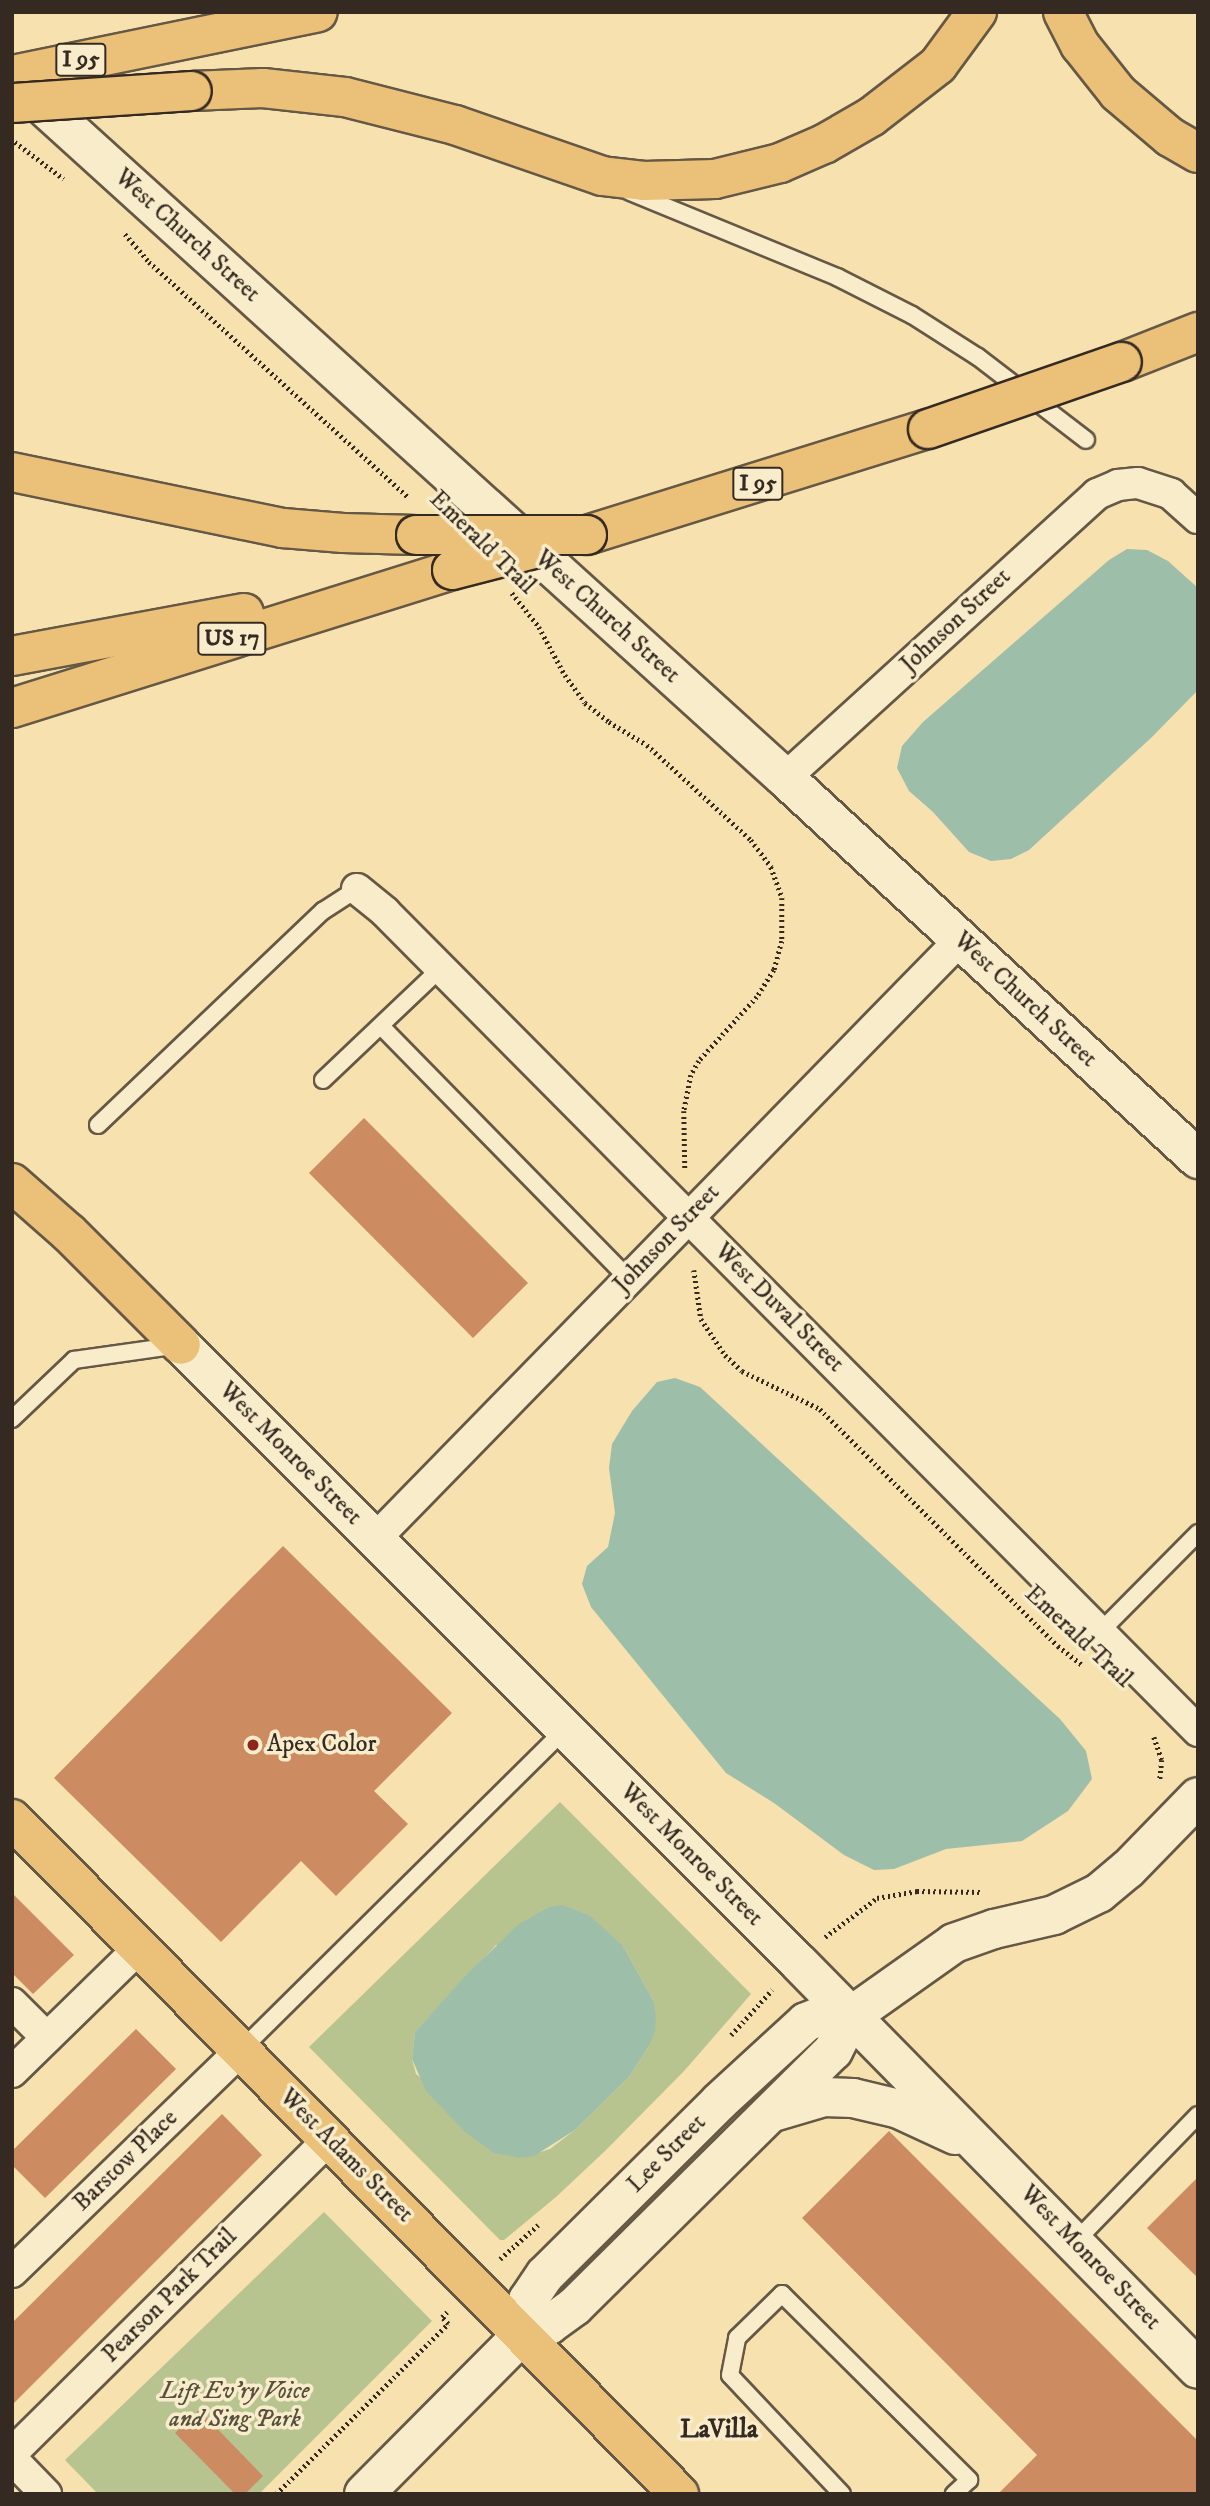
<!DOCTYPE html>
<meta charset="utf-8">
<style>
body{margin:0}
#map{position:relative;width:1210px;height:2506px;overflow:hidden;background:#f6e1af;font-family:"IM FELL DW Pica",serif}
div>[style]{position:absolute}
.green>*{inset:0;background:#b7c48f}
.water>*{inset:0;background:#9dbea9}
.building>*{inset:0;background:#cc8b61}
.path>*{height:4.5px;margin-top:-2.25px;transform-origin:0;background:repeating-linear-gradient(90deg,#352a22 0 2px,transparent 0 5.5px)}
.roads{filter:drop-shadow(2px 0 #655845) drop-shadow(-2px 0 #655845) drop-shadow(0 2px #655845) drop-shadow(0 -2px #655845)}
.service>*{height:16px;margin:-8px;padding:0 8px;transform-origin:8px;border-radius:8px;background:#f9eccb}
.minor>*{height:30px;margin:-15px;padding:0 15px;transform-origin:15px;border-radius:15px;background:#f9eccb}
.tertiary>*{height:38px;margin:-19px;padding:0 19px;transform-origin:19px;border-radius:19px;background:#f9eccb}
.primary>*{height:38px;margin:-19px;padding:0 19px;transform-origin:19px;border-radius:19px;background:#ebc078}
.motorway>*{height:38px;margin:-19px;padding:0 19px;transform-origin:19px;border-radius:19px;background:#ebc078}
.bridges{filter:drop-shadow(2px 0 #352a22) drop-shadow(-2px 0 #352a22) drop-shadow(0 2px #352a22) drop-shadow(0 -2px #352a22)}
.motorway-bridge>*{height:38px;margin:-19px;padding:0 19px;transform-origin:19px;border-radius:19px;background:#ebc078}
.dots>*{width:19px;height:19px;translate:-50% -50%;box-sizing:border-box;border:4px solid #f9eccb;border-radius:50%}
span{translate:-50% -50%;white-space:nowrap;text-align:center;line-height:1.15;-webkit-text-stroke:7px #f9eccb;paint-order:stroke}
.shield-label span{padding:2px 5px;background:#f9eccb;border:2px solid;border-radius:5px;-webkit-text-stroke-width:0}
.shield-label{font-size:23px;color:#352a22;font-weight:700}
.street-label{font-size:24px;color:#352a22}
.poi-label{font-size:24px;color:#352a22}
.left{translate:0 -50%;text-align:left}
.park-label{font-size:24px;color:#56503d;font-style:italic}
.neighbourhood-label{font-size:26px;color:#352a22;font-weight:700}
.frame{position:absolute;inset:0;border:14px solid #352a22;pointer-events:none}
</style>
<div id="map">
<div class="green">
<div style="clip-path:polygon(evenodd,560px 1802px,751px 1994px,685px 2070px,605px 2151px,556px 2197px,504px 2240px,500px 2240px,309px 2047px,560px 1802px,496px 1945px,623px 1946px,653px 2000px,649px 2046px,629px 2077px,575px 2130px,550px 2149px,521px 2158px,416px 2074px,412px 2059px,415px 2032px,496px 1945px)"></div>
<div style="clip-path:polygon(324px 2212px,432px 2321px,259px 2494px,98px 2494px,65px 2460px)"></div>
</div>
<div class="water">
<div style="clip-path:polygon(1127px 549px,1147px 550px,1168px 561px,1198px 588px,1198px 690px,1151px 738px,1029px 850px,1011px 859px,991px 861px,969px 852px,933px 812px,909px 791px,897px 768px,902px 746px,923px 722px,1109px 560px)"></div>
<div style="clip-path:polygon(675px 1378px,700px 1387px,1060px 1719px,1086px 1751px,1092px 1779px,1068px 1811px,1022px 1841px,946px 1849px,894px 1869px,874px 1870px,844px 1855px,774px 1803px,726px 1773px,591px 1607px,582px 1584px,587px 1566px,608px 1547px,615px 1513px,609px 1468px,612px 1444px,632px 1411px,657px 1382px)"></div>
<div style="clip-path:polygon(563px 1905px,590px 1916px,623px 1946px,653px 2000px,656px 2016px,655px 2031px,649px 2046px,629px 2077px,575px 2130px,534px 2156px,521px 2158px,494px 2153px,465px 2132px,426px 2091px,412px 2059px,415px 2032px,469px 1972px,519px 1924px,549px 1907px)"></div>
</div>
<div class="building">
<div style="clip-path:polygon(364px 1118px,528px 1283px,473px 1338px,309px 1173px)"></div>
<div style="clip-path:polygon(283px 1546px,452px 1713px,374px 1791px,408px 1824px,336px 1896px,301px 1861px,221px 1942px,54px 1778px)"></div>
<div style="clip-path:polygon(12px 1893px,74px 1955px,33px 1994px,12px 1973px)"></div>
<div style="clip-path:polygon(136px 2029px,176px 2069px,45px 2198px,12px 2165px,12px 2151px)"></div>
<div style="clip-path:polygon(222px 2114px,262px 2155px,12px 2405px,12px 2323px)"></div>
<div style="clip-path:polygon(889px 2131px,1198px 2441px,1198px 2494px,998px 2494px,1037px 2455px,802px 2218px)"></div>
<div style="clip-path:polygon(1198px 2177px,1198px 2278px,1147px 2228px)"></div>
<div style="clip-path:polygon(199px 2410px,263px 2476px,245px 2494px,235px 2494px,175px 2433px)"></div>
</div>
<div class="path">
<div style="left:15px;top:142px;width:61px;rotate:37.1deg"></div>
<div style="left:125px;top:234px;width:37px;rotate:49deg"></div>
<div style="left:149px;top:262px;width:350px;rotate:42.2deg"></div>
<div style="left:512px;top:593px;width:43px;rotate:51.5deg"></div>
<div style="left:539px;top:627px;width:55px;rotate:61.6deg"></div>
<div style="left:565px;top:675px;width:34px;rotate:54deg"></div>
<div style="left:585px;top:703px;width:31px;rotate:38deg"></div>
<div style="left:609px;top:722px;width:44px;rotate:31.2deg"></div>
<div style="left:647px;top:745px;width:141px;rotate:42.4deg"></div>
<div style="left:751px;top:840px;width:34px;rotate:53deg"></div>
<div style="left:771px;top:867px;width:33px;rotate:70deg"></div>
<div style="left:782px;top:898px;width:43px;rotate:90deg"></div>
<div style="left:782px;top:941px;width:30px;rotate:105deg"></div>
<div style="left:774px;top:970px;width:32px;rotate:122deg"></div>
<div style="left:757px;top:997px;width:86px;rotate:132.2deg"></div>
<div style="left:699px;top:1061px;width:16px;rotate:120deg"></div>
<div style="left:691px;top:1075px;width:37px;rotate:101deg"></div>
<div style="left:684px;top:1111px;width:57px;rotate:89deg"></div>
<div style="left:694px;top:1270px;width:49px;rotate:81.9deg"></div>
<div style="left:701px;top:1319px;width:43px;rotate:56.3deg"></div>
<div style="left:725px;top:1355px;width:23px;rotate:43deg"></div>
<div style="left:742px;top:1371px;width:87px;rotate:26deg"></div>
<div style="left:820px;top:1409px;width:336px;rotate:44.9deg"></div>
<div style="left:1058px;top:1646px;width:31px;rotate:38deg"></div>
<div style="left:1154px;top:1737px;width:24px;rotate:71deg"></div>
<div style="left:1162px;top:1760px;width:19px;rotate:96deg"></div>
<div style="left:825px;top:1937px;width:65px;rotate:-36.9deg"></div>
<div style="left:877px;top:1898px;width:41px;rotate:-9.9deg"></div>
<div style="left:917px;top:1891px;width:64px;rotate:0.9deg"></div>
<div style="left:731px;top:2035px;width:61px;rotate:-47.7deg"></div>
<div style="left:500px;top:2259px;width:51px;rotate:-41.8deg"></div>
<div style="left:276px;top:2494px;width:242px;rotate:-44.7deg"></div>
<div style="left:448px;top:2324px;width:9px;rotate:-131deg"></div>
<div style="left:442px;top:2317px;width:7px;rotate:-45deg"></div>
</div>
<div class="roads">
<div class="service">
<div style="left:630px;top:192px;width:224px;rotate:22.3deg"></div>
<div style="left:837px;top:277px;width:84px;rotate:26.9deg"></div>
<div style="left:912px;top:315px;width:78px;rotate:32.5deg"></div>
<div style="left:978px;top:357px;width:136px;rotate:37.5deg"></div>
<div style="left:381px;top:1026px;width:354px;rotate:45.6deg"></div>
<div style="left:323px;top:1080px;width:163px;rotate:-43.5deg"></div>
<div style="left:98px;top:1125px;width:311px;rotate:-43.6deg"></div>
<div style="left:323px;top:911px;width:40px;rotate:-32.9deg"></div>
<div style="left:12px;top:1419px;width:86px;rotate:-43.6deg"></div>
<div style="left:74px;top:1360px;width:106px;rotate:-8.1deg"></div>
<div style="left:1100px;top:1632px;width:139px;rotate:-45.3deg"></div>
<div style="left:241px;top:2050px;width:456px;rotate:-44.7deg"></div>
<div style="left:1074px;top:2243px;width:178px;rotate:-45.9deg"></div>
<div style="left:842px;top:2494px;width:163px;rotate:-133.3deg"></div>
<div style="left:730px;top:2375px;width:38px;rotate:-79deg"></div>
<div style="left:737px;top:2338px;width:63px;rotate:-44.4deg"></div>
<div style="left:782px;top:2294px;width:264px;rotate:44.8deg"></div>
<div style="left:969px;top:2480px;width:21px;rotate:137deg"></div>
</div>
<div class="minor">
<div style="left:785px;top:778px;width:422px;rotate:-42.3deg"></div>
<div style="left:1097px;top:494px;width:23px;rotate:-23deg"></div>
<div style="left:1118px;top:485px;width:20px;rotate:-6deg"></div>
<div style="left:1138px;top:483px;width:35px;rotate:18deg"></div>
<div style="left:1171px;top:494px;width:36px;rotate:42deg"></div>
<div style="left:357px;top:889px;width:36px;rotate:39deg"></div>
<div style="left:385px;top:912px;width:1154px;rotate:45.21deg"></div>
<div style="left:375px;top:1539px;width:837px;rotate:-45.68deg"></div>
<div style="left:12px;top:2003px;width:49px;rotate:45deg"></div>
<div style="left:12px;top:2072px;width:177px;rotate:-44.3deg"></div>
<div style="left:12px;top:2272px;width:319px;rotate:-44.1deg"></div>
<div style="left:12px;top:2453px;width:446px;rotate:-44.7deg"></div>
<div style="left:12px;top:2459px;width:49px;rotate:45.8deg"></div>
</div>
<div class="tertiary">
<div style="left:19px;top:84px;width:1034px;rotate:42.18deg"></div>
<div style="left:785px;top:778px;width:562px;rotate:42.69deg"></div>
<div style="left:181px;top:1345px;width:874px;rotate:45deg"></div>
<div style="left:799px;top:1963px;width:569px;rotate:45.5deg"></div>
<div style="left:773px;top:2112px;width:53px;rotate:-16.4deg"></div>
<div style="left:824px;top:2097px;width:29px;rotate:2deg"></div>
<div style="left:853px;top:2098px;width:47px;rotate:13.4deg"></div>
<div style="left:899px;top:2109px;width:62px;rotate:24.9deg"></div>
<div style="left:522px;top:2335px;width:36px;rotate:-80deg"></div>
<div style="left:528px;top:2300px;width:30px;rotate:-56deg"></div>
<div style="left:545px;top:2275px;width:245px;rotate:-44.8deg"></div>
<div style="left:719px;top:2102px;width:118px;rotate:-42.6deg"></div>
<div style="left:806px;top:2022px;width:22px;rotate:-22deg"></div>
<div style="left:826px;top:2014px;width:25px;rotate:5deg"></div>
<div style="left:364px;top:2494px;width:224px;rotate:-45.2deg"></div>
<div style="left:522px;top:2335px;width:29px;rotate:-20deg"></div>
<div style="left:549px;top:2325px;width:32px;rotate:-36deg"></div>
<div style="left:575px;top:2306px;width:363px;rotate:-44.7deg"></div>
<div style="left:833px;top:2051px;width:39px;rotate:-63deg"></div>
<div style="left:851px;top:2016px;width:126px;rotate:-35.3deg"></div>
<div style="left:954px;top:1943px;width:42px;rotate:-19.3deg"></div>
<div style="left:994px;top:1929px;width:62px;rotate:-13.1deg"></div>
<div style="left:1054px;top:1915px;width:50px;rotate:-26.1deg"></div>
<div style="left:1099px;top:1893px;width:38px;rotate:-40deg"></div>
<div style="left:1128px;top:1869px;width:100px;rotate:-45.8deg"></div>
</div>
<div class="primary">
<div style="left:12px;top:1819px;width:949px;rotate:45.34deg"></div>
</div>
<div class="motorway">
<div style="left:1063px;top:12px;width:37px;rotate:63deg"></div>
<div style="left:1080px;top:45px;width:61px;rotate:51.6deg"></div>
<div style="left:1118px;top:93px;width:68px;rotate:40.2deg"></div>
<div style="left:1170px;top:137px;width:32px;rotate:30deg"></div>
<div style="left:12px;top:75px;width:312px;rotate:-11.6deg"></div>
<div style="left:192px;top:91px;width:71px;rotate:-2.4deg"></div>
<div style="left:263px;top:88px;width:82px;rotate:6.3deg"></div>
<div style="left:345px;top:97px;width:114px;rotate:14.3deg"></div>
<div style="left:455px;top:125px;width:156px;rotate:19.1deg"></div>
<div style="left:602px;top:176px;width:42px;rotate:6.8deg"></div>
<div style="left:644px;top:181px;width:71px;rotate:-1.6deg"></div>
<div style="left:715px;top:179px;width:67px;rotate:-13.8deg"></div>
<div style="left:780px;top:163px;width:48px;rotate:-23.4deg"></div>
<div style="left:824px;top:144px;width:54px;rotate:-29.9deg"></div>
<div style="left:871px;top:117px;width:85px;rotate:-37.8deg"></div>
<div style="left:938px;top:65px;width:66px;rotate:-53.7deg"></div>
<div style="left:1122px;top:362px;width:82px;rotate:-21.5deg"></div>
<div style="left:12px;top:472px;width:277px;rotate:11.7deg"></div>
<div style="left:283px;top:528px;width:60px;rotate:4.8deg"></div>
<div style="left:343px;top:533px;width:73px;rotate:1.6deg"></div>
<div style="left:587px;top:535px;width:357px;rotate:-17.3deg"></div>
<div style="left:12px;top:656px;width:236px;rotate:-10.5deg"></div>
<div style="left:12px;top:708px;width:461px;rotate:-17.4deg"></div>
<div style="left:12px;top:1183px;width:76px;rotate:41.3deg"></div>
<div style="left:69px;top:1233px;width:158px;rotate:45deg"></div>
</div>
</div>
<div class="bridges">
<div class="motorway-bridge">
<div style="left:12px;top:103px;width:180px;rotate:-3.8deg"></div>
<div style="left:928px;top:429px;width:205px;rotate:-19.1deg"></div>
<div style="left:416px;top:535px;width:171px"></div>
<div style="left:452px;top:570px;width:85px;rotate:-14.4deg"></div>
</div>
</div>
<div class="dots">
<div style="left:253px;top:1745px;background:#8f2418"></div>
</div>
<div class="shield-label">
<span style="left:81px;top:60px">I 95</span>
<span style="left:758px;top:484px">I 95</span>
<span style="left:232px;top:639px">US 17</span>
</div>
<div class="street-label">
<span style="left:187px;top:236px;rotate:42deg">West Church Street</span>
<span style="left:482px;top:543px;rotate:44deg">Emerald Trail</span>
<span style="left:607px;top:617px;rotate:42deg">West Church Street</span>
<span style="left:956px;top:621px;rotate:-43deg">Johnson Street</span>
<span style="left:1025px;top:1000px;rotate:43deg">West Church Street</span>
<span style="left:667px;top:1239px;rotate:-46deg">Johnson Street</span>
<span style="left:779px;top:1308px;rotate:45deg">West Duval Street</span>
<span style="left:290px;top:1454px;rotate:45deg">West Monroe Street</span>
<span style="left:1078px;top:1637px;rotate:43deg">Emerald Trail</span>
<span style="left:691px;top:1855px;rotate:45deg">West Monroe Street</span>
<span style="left:667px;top:2154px;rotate:-45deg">Lee Street</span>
<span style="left:346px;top:2156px;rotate:45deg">West Adams Street</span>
<span style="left:126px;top:2161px;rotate:-44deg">Barstow Place</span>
<span style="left:1090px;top:2258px;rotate:46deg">West Monroe Street</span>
<span style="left:170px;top:2296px;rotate:-45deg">Pearson Park Trail</span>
</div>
<div class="poi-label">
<span class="left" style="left:267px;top:1745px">Apex Color</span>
</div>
<div class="park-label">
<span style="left:235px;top:2406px">Lift Ev’ry Voice<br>and Sing Park</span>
</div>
<div class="neighbourhood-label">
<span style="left:719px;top:2430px">LaVilla</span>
</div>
<div class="frame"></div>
</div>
